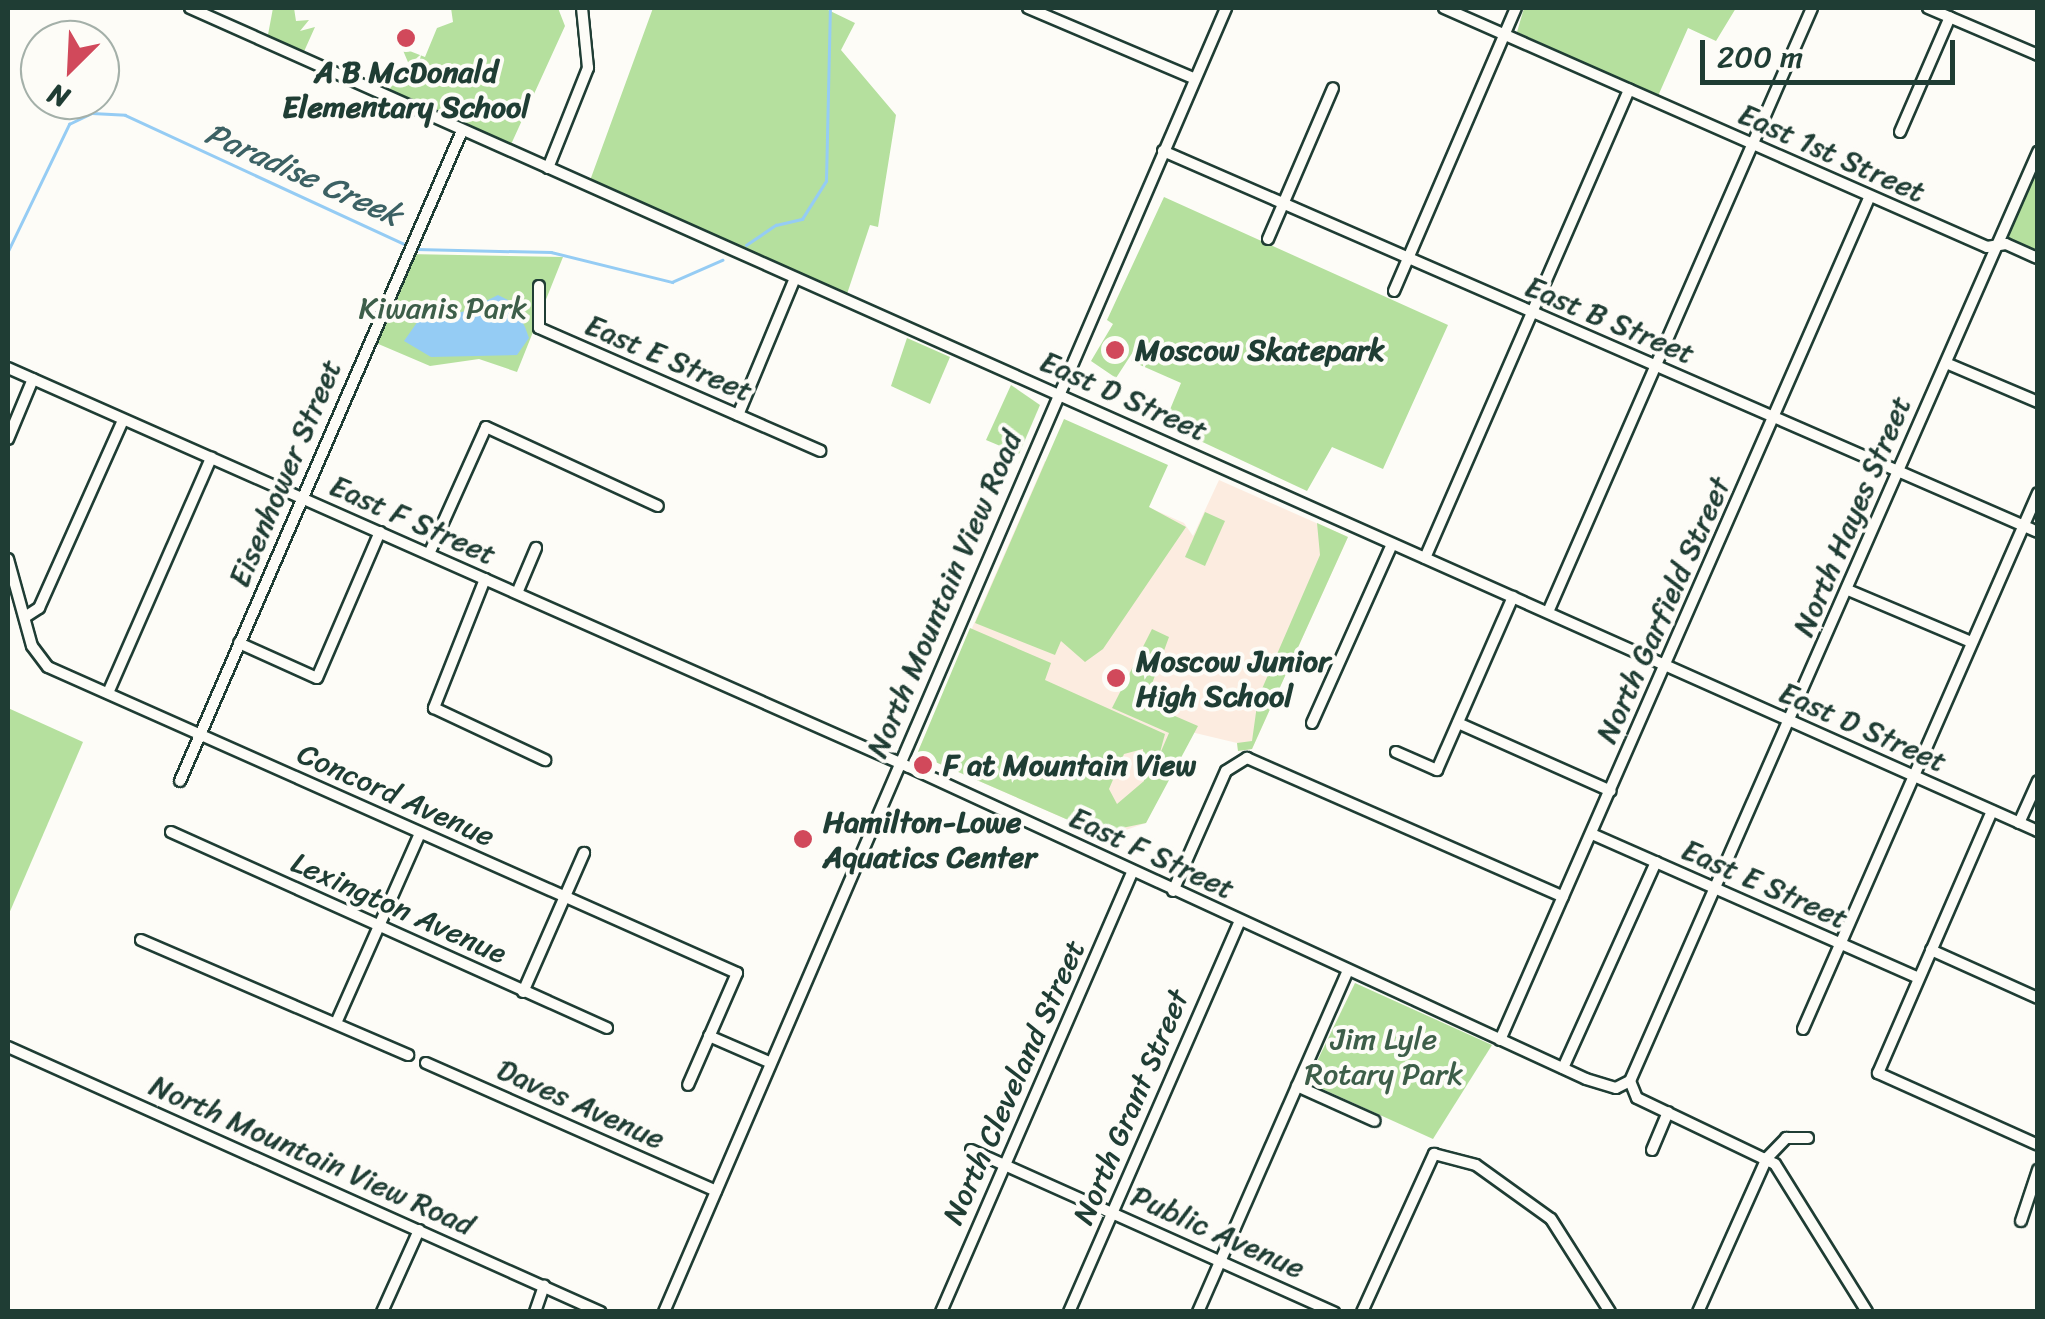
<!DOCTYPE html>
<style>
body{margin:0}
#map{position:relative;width:2045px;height:1319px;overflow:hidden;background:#fdfcf7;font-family:Sriracha,sans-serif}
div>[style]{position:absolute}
.built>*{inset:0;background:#fcece0}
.green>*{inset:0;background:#b5e09e}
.water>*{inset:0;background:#95ccf4}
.stream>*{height:2.5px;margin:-1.25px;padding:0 1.25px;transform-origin:1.25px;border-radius:1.25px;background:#95ccf4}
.roads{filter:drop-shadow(2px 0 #1f3d34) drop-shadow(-2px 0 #1f3d34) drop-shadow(0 2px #1f3d34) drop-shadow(0 -2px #1f3d34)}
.minor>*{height:10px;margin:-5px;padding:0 5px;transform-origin:5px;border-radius:5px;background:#fdfcf7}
.dots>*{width:28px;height:28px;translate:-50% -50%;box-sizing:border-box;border:5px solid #fdfcf7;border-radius:50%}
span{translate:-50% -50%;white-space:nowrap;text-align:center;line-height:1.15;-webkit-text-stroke:8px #fdfcf7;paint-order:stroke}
.poi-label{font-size:30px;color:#1f3d34;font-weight:700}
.left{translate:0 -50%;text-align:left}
.street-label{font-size:30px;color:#1f3d34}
.park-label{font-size:30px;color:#3d5e49}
.water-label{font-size:32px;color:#3c6164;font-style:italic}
.frame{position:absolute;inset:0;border:10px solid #1f3d34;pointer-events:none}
.north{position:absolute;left:20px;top:20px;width:100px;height:100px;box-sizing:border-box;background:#fdfcf7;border:2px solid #a4b0a9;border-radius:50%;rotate:204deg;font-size:28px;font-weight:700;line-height:40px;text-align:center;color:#1f3d34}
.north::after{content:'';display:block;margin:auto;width:35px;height:45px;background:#d1495b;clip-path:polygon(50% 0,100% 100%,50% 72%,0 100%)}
.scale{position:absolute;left:1700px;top:40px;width:255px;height:45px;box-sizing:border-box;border:5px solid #1f3d34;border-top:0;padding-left:12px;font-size:30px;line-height:35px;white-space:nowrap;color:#1f3d34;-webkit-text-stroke:8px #fdfcf7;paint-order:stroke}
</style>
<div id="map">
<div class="built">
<div style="clip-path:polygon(1045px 461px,1184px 523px,1193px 536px,1219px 480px,1348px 537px,1252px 749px,1238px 751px,1237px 743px,1191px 732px,1146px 823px,1120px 832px,1098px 833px,917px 754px)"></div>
</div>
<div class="green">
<div style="clip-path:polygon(273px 8px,294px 8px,296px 21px,309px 20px,300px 31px,315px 27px,302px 56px,267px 40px)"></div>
<div style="clip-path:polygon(451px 8px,558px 8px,565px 26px,508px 151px,387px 95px,402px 64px,410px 67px,402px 48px,425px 57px,437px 28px,453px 22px)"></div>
<div style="clip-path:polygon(653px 8px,824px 8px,855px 23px,841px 50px,896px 115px,878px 227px,870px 225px,845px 300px,588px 186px)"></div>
<div style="clip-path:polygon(1524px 8px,1736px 8px,1716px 41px,1688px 28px,1658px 96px,1517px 32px)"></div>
<div style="clip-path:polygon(2037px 152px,2037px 258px,1996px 245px)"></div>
<div style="clip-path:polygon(1164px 197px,1448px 325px,1383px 469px,1332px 447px,1307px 491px,1164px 424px,1181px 383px,1131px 361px,1142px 338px,1116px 378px,1091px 361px,1113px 324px,1107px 320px)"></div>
<div style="clip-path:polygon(408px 254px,563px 257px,517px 372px,479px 359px,430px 366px,369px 340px)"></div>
<div style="clip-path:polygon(907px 338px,950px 357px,930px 404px,891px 386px)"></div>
<div style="clip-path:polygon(1011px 385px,1040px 405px,1019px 454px,986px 440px)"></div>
<div style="clip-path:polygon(1064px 419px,1168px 465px,1149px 507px,1186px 527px,1103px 649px,1085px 662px,1061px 641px,1055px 655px,975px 623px)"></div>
<div style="clip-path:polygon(1205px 512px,1225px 521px,1205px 566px,1185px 557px)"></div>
<div style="clip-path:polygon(1317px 523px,1348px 537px,1252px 749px,1238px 751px,1237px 743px,1252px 741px,1258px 698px,1320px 555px)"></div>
<div style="clip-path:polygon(evenodd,970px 628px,1051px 663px,1045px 680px,1165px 734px,1159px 756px,1169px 733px,1112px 708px,1152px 629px,1169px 637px,1145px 703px,1198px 726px,1146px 823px,1098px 833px,917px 754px,970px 628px,1143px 749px,1144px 781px,1117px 804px,1109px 789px,1124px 754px,1143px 749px)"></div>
<div style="clip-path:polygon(8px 708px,83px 742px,8px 916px)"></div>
<div style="clip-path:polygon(1355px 983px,1492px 1045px,1433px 1139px,1307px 1082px)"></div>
</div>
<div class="water">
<div style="clip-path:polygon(498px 295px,512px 302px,525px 327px,529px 338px,517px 355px,431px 357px,404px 341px,418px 321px,466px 311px)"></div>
</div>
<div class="stream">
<div style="left:746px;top:245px;width:36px;rotate:-34deg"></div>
<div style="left:776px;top:225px;width:27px;rotate:-13deg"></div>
<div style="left:802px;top:219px;width:45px;rotate:-57.7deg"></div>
<div style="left:826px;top:181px;width:173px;rotate:-88.7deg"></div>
<div style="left:416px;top:249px;width:135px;rotate:1.3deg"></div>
<div style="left:551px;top:252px;width:125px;rotate:13.9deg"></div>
<div style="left:672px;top:282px;width:55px;rotate:-23.7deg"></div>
<div style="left:8px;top:251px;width:141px;rotate:-64.3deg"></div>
<div style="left:69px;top:124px;width:25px;rotate:-26deg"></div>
<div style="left:92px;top:113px;width:33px;rotate:3deg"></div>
<div style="left:125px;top:115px;width:313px;rotate:24.8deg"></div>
</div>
<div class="roads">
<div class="minor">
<div style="left:190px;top:8px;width:2023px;rotate:24.01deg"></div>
<div style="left:1028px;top:8px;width:181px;rotate:23deg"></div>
<div style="left:1444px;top:8px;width:593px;rotate:23.76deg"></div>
<div style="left:1987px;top:247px;width:19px;rotate:-9deg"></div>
<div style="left:2006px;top:244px;width:35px;rotate:24deg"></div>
<div style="left:1928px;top:8px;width:120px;rotate:23.1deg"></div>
<div style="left:1900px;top:132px;width:125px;rotate:-66.5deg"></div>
<div style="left:1163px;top:151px;width:954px;rotate:23.53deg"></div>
<div style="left:548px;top:168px;width:108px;rotate:-68.2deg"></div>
<div style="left:588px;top:68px;width:60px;rotate:-95.7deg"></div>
<div style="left:1268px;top:239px;width:164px;rotate:-66.7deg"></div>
<div style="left:539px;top:286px;width:42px;rotate:90deg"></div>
<div style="left:539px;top:328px;width:307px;rotate:23.6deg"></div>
<div style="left:1394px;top:291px;width:308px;rotate:-66.7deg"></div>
<div style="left:1946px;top:363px;width:100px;rotate:23deg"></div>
<div style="left:8px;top:368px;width:985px;rotate:23.89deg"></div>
<div style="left:909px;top:767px;width:745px;rotate:24.74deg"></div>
<div style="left:1586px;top:1079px;width:31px;rotate:17deg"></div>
<div style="left:1616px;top:1088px;width:16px;rotate:-27deg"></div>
<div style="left:738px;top:415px;width:148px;rotate:-67.4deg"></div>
<div style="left:8px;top:439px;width:65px;rotate:-67.4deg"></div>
<div style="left:429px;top:554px;width:139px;rotate:-65.8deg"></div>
<div style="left:486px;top:427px;width:189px;rotate:24.7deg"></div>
<div style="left:1425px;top:558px;width:511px;rotate:-66.45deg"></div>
<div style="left:8px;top:559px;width:90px;rotate:74.6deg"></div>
<div style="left:32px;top:646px;width:26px;rotate:53deg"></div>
<div style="left:48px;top:667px;width:754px;rotate:23.95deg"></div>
<div style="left:737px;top:973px;width:122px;rotate:113.6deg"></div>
<div style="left:485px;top:579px;width:139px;rotate:111.6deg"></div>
<div style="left:434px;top:708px;width:123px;rotate:25.1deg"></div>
<div style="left:1848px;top:590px;width:134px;rotate:22.9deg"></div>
<div style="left:517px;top:593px;width:49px;rotate:-67.1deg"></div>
<div style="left:1548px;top:612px;width:659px;rotate:-66.39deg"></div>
<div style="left:25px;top:617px;width:17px;rotate:-33deg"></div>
<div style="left:39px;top:608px;width:206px;rotate:-65.9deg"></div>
<div style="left:239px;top:643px;width:85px;rotate:24.2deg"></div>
<div style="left:317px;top:678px;width:159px;rotate:-66.7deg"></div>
<div style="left:108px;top:693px;width:257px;rotate:-66.3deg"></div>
<div style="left:1312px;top:723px;width:196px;rotate:-65.9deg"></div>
<div style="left:1458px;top:723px;width:167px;rotate:24deg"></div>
<div style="left:1396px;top:752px;width:45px;rotate:23.7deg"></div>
<div style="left:1437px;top:770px;width:189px;rotate:-66.3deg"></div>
<div style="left:180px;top:781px;width:709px;rotate:-66.55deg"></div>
<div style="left:1992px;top:811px;width:286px;rotate:113.5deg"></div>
<div style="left:1878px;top:1073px;width:175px;rotate:24.2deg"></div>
<div style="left:2019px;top:823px;width:46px;rotate:-65.7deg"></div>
<div style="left:171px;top:832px;width:478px;rotate:24.2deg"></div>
<div style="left:1592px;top:834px;width:356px;rotate:23.8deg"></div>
<div style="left:1173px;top:891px;width:131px;rotate:-66.2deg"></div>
<div style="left:1226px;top:771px;width:25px;rotate:-32deg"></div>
<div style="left:1247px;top:758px;width:345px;rotate:23.7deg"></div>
<div style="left:141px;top:940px;width:291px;rotate:23.3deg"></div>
<div style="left:1931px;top:950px;width:117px;rotate:24.2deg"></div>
<div style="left:523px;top:992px;width:152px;rotate:-66.3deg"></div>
<div style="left:336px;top:1023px;width:208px;rotate:-66.1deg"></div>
<div style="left:1803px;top:1029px;width:585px;rotate:-66.33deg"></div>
<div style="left:709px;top:1036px;width:65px;rotate:23.4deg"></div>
<div style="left:1500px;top:1040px;width:919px;rotate:-66.33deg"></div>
<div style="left:8px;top:1047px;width:649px;rotate:24.11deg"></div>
<div style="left:426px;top:1063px;width:317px;rotate:23.8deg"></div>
<div style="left:1563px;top:1068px;width:226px;rotate:-65.7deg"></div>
<div style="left:1630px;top:1081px;width:1015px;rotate:-66.29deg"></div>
<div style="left:1630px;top:1081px;width:18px;rotate:68deg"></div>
<div style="left:1637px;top:1098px;width:153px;rotate:25.6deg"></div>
<div style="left:1775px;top:1164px;width:174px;rotate:58.1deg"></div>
<div style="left:1297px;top:1086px;width:85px;rotate:24.2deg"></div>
<div style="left:971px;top:1150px;width:398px;rotate:24.1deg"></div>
<div style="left:1652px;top:1150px;width:41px;rotate:-67.2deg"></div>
<div style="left:2021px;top:1221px;width:54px;rotate:-71.6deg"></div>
<div style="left:382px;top:1312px;width:90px;rotate:-65.7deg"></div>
<div style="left:535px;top:1312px;width:28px;rotate:-71deg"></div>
<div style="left:664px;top:1312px;width:1420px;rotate:-66.68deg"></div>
<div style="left:941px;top:1312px;width:480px;rotate:-66.5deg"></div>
<div style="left:1069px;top:1312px;width:425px;rotate:-66.4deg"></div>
<div style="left:1198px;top:1312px;width:371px;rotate:-66.3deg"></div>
<div style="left:1362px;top:1312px;width:174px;rotate:-65.5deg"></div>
<div style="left:1434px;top:1154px;width:43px;rotate:14.7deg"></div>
<div style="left:1476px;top:1165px;width:92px;rotate:35.8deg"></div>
<div style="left:1551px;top:1219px;width:110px;rotate:57.6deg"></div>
<div style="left:1698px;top:1312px;width:169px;rotate:-65.9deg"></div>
<div style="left:1767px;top:1158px;width:28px;rotate:-46deg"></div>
<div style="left:1786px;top:1138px;width:22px"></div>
</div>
</div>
<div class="dots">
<div style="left:406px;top:38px;background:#d1495b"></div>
<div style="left:1115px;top:350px;background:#d1495b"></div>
<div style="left:1116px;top:678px;background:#d1495b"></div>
<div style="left:923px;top:765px;background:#d1495b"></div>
<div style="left:803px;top:839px;background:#d1495b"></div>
</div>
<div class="poi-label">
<span style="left:406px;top:89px">A B McDonald<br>Elementary School</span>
<span class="left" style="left:1135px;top:350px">Moscow Skatepark</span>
<span class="left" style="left:1136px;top:678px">Moscow Junior<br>High School</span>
<span class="left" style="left:943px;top:765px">F at Mountain View</span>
<span class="left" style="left:823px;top:839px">Hamilton-Lowe<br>Aquatics Center</span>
</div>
<div class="street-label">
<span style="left:1832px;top:153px;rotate:24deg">East 1st Street</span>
<span style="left:1610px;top:320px;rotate:23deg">East B Street</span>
<span style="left:669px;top:358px;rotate:23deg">East E Street</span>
<span style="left:1124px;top:396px;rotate:24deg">East D Street</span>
<span style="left:285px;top:473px;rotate:-67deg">Eisenhower Street</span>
<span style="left:1852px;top:516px;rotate:-67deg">North Hayes Street</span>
<span style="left:413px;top:520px;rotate:24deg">East F Street</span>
<span style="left:944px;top:594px;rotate:-67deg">North Mountain View Road</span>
<span style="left:1663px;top:610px;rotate:-66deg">North Garfield Street</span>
<span style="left:1863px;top:727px;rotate:24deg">East D Street</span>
<span style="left:396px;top:795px;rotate:24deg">Concord Avenue</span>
<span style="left:1152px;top:853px;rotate:25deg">East F Street</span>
<span style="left:1765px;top:884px;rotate:24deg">East E Street</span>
<span style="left:399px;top:908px;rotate:24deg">Lexington Avenue</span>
<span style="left:1014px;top:1082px;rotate:-66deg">North Cleveland Street</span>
<span style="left:581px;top:1104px;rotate:24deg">Daves Avenue</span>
<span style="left:1131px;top:1107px;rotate:-67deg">North Grant Street</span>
<span style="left:312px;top:1155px;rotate:24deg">North Mountain View Road</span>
<span style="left:1218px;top:1232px;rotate:24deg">Public Avenue</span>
</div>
<div class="park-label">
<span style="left:443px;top:308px">Kiwanis Park</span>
<span style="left:1384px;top:1056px">Jim Lyle<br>Rotary Park</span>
</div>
<div class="water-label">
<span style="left:303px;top:175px;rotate:24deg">Paradise Creek</span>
</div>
<div class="frame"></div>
<div class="north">N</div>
<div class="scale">200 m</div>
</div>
